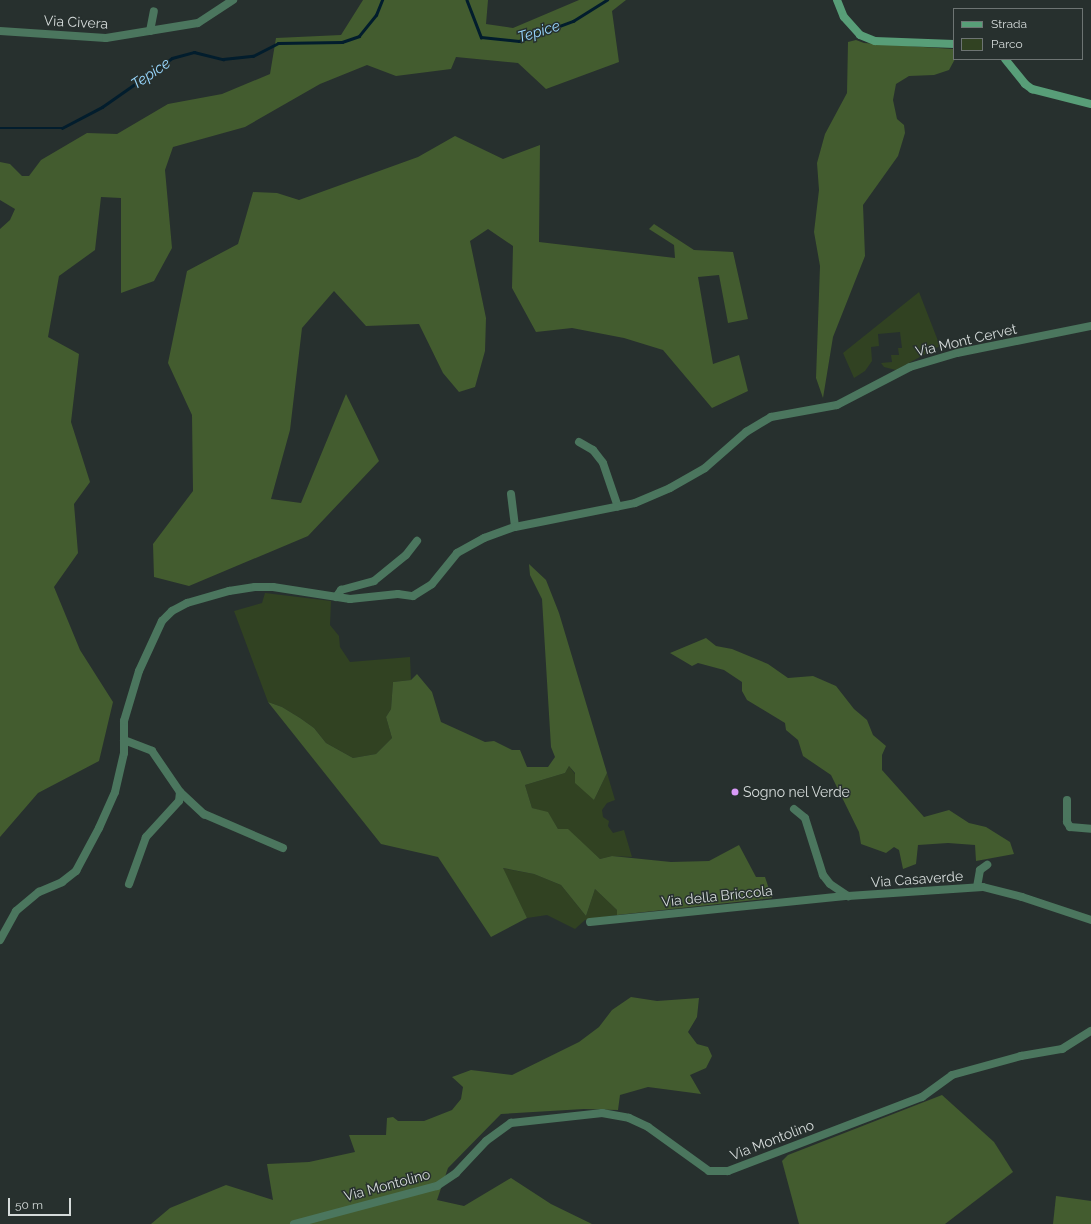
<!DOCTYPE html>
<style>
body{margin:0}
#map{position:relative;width:1091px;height:1224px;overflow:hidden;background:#27302e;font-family:Raleway,sans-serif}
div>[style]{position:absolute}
.green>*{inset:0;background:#314222}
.forest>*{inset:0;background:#435c2f}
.stream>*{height:2.5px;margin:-1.25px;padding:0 1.25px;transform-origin:1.25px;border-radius:1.25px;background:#021d2d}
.street>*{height:8px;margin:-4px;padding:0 4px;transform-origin:4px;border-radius:4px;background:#4b765e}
.secondary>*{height:8px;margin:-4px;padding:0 4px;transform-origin:4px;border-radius:4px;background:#589e78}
.dots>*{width:11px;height:11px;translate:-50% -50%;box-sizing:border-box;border:2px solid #27302e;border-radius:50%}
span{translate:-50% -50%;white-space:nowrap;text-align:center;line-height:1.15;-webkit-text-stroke:3px #27302e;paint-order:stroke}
.street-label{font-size:14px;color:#d5dbda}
.poi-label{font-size:14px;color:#d5dbda}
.left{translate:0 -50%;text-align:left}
.water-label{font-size:15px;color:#99d8ff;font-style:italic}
.legend{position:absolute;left:953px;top:8px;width:130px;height:52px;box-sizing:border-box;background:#27302e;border:1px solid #6d7473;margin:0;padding:5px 7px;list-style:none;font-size:12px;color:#d5dbda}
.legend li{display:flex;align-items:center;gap:8px;height:20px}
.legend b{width:20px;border:1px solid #6d7473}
.scale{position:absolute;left:8px;top:1198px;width:63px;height:18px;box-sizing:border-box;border:2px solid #d5dbda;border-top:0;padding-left:5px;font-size:12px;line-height:14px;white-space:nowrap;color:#d5dbda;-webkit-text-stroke:3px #27302e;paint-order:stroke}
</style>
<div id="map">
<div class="green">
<div style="clip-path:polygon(919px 292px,940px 346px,896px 370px,884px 367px,881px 363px,892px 362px,891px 355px,899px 355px,898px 348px,902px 348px,900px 332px,878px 334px,879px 346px,871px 347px,872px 361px,865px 371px,854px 378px,843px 353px)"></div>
<div style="clip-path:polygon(265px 593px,331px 601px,330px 625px,339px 636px,340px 647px,350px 662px,410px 657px,411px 680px,393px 682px,391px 709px,386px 717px,392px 738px,376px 754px,353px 758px,326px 743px,314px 728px,300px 718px,282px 707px,268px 702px,234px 611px,262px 603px)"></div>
<div style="clip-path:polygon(569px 766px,594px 800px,607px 773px,615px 800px,607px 803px,602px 810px,603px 817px,609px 821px,608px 826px,613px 833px,624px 830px,632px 857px,612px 856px,600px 859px,568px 830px,558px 829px,548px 813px,532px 808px,525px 785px,565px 773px)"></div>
<div style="clip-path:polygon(502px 868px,534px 874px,561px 885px,586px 916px,595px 889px,617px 910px,617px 915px,585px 920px,575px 929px,547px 915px,527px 918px)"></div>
</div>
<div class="forest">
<div style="clip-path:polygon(363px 0,488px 0,486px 24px,513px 28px,579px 0,626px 0,612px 11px,619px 62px,546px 89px,518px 63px,456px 57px,451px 69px,396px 76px,367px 65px,320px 84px,245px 127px,173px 147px,165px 170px,172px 248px,154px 281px,121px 293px,121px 198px,101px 197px,95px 250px,59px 276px,48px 337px,79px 354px,71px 422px,90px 482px,74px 504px,78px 553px,54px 587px,80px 650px,113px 702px,99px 761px,38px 793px,0 837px,0 229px,10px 220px,15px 209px,0 200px,0 162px,10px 164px,22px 176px,29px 176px,41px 160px,87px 133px,117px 134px,168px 104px,222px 94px,270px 74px,276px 38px,341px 35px)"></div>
<div style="clip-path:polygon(856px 40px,864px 43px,953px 49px,955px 59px,949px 70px,934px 75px,909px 76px,896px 84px,893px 100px,897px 119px,904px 125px,905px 133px,898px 156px,863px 205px,865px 256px,833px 337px,823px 398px,816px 378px,820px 266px,814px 232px,819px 190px,817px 163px,825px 134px,847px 93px,848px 42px)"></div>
<div style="clip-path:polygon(455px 136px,503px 159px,540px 145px,539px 242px,675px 258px,674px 245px,649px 229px,654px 224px,694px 250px,733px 252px,748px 319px,728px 323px,719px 275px,698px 277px,713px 364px,739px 355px,748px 391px,712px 408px,663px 350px,624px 338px,572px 328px,536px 332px,512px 288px,513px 246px,488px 229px,470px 241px,486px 318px,485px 351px,475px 387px,459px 392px,443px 373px,419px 324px,366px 326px,334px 291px,302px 328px,290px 430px,271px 499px,301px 503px,346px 394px,379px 461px,308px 536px,189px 586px,154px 577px,153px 544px,193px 491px,192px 415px,168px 363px,187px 271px,238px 244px,253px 192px,277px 193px,299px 200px,418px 157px)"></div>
<div style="clip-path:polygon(529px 564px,546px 580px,559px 613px,607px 773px,594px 800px,575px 783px,575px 773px,569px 766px,565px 773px,525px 785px,532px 808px,548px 812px,558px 829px,568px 829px,600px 859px,612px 856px,671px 862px,709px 861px,739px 845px,756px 877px,765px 877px,772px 898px,617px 915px,617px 910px,595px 889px,586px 916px,561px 885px,534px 874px,503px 868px,527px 918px,491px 937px,438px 857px,381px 844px,268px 702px,282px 707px,300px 718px,314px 728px,326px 743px,353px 758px,376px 754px,392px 738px,386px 717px,391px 709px,393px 682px,411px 680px,417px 674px,432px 692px,441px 722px,485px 742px,494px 741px,512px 750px,520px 750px,527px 767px,548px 767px,555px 757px,551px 747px,542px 599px,530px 575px)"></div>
<div style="clip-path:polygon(706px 638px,716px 646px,732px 649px,768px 664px,788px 678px,813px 676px,836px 686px,854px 709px,867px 720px,873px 735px,886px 746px,882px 755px,882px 770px,924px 817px,949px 810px,969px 823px,986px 827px,1010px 842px,1014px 854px,976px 861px,975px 845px,948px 843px,918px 845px,916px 864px,903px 869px,899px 850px,894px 847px,886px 853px,861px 844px,859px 832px,831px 775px,803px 756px,798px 740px,786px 730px,785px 723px,747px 700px,742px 691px,742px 682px,724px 670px,698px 663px,692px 666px,670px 653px)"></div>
<div style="clip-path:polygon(631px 997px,657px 1001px,699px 998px,697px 1017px,688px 1032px,697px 1044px,708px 1047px,712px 1056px,706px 1068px,690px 1075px,701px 1094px,648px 1087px,620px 1095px,618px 1110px,584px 1109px,501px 1114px,448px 1168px,437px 1200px,464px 1206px,511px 1178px,551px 1204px,592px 1224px,151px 1224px,170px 1208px,226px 1185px,273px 1200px,267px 1164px,309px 1162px,355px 1152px,349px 1135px,386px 1135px,387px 1118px,393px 1117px,398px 1121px,424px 1121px,452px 1110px,461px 1099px,463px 1087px,452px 1077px,471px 1070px,512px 1075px,579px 1042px,599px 1027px,612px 1010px)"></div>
<div style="clip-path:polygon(942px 1095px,994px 1142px,1013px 1172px,945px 1224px,799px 1224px,782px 1161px,788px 1155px)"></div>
<div style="clip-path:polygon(1056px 1196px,1091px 1201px,1091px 1224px,1053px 1224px)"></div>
</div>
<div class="stream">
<div style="left:467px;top:0;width:40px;rotate:69deg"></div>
<div style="left:481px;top:37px;width:38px;rotate:6deg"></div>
<div style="left:519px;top:41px;width:58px;rotate:-20.3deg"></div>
<div style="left:573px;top:21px;width:40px;rotate:-32deg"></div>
<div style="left:0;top:128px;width:62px"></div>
<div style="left:62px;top:128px;width:45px;rotate:-27.7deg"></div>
<div style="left:102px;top:107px;width:85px;rotate:-35deg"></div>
<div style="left:172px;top:58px;width:23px;rotate:-15deg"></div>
<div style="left:194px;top:52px;width:30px;rotate:14deg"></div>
<div style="left:223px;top:59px;width:30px;rotate:-6deg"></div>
<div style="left:253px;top:56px;width:28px;rotate:-27deg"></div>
<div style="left:278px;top:43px;width:64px;rotate:-0.9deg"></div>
<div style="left:342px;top:42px;width:18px;rotate:-19deg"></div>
<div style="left:359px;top:36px;width:27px;rotate:-51deg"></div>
<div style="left:376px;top:15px;width:16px;rotate:-68deg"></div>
</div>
<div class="street">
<div style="left:0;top:31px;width:106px;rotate:3.8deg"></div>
<div style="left:106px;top:38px;width:93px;rotate:-9.3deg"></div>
<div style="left:198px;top:23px;width:42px;rotate:-33.3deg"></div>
<div style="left:150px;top:31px;width:20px;rotate:-79deg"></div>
<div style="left:579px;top:442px;width:16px;rotate:30deg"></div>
<div style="left:593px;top:450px;width:16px;rotate:52deg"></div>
<div style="left:603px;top:463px;width:46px;rotate:71.2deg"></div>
<div style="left:511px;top:494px;width:33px;rotate:83deg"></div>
<div style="left:336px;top:597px;width:9px;rotate:-54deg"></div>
<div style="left:341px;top:590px;width:34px;rotate:-15deg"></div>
<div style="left:374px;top:581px;width:41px;rotate:-39.1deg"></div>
<div style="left:406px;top:555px;width:18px;rotate:-52deg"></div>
<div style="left:124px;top:740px;width:30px;rotate:21deg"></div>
<div style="left:152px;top:751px;width:50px;rotate:55.7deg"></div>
<div style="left:180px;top:792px;width:9px;rotate:96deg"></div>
<div style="left:179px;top:801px;width:49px;rotate:132.5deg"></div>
<div style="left:146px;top:837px;width:50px;rotate:109.9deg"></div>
<div style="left:180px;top:792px;width:33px;rotate:43deg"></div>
<div style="left:204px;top:814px;width:86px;rotate:23.3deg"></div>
<div style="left:1067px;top:800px;width:22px;rotate:90deg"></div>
<div style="left:1067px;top:822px;width:6px;rotate:59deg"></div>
<div style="left:1070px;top:827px;width:21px;rotate:5deg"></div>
<div style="left:794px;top:809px;width:14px;rotate:39deg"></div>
<div style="left:805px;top:818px;width:60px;rotate:72.5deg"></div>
<div style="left:823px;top:875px;width:11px;rotate:52deg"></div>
<div style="left:830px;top:884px;width:22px;rotate:34deg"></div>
<div style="left:848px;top:896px;width:135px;rotate:-3.8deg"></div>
<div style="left:983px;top:887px;width:40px;rotate:14.4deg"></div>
<div style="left:1022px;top:897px;width:73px;rotate:18.4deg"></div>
<div style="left:977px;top:887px;width:17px;rotate:-80deg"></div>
<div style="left:980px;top:870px;width:9px;rotate:-36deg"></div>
<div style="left:590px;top:922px;width:259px;rotate:-5.8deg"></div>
<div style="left:0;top:940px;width:33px;rotate:-61deg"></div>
<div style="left:16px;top:911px;width:30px;rotate:-40deg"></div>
<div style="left:39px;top:892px;width:25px;rotate:-23deg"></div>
<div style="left:62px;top:882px;width:18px;rotate:-38deg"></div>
<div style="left:76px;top:871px;width:49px;rotate:-61.9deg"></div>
<div style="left:99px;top:828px;width:39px;rotate:-66deg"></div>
<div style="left:115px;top:792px;width:40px;rotate:-77deg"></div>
<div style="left:124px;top:753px;width:32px;rotate:-90deg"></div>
<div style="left:124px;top:721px;width:52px;rotate:-73.3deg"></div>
<div style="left:139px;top:671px;width:55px;rotate:-65.3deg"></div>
<div style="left:162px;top:621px;width:14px;rotate:-45deg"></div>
<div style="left:172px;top:611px;width:17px;rotate:-28deg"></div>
<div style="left:187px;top:603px;width:44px;rotate:-15.9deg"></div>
<div style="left:229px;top:591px;width:26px;rotate:-9deg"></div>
<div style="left:255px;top:587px;width:18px"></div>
<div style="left:273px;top:587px;width:78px;rotate:8.9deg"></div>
<div style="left:350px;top:599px;width:48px;rotate:-5.9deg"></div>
<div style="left:398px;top:594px;width:15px;rotate:8deg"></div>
<div style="left:413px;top:596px;width:22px;rotate:-32deg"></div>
<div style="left:432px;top:584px;width:40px;rotate:-51deg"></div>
<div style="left:457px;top:553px;width:31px;rotate:-29deg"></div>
<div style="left:484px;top:538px;width:33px;rotate:-20deg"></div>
<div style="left:515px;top:527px;width:122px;rotate:-11.3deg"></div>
<div style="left:635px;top:503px;width:38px;rotate:-23deg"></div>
<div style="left:670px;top:488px;width:40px;rotate:-29.7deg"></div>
<div style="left:705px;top:468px;width:55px;rotate:-41.3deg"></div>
<div style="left:746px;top:432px;width:29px;rotate:-31deg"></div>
<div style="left:771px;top:417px;width:67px;rotate:-10.3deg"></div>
<div style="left:837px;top:405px;width:82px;rotate:-27.5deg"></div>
<div style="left:910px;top:367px;width:49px;rotate:-16.6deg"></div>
<div style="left:957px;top:353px;width:137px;rotate:-11.4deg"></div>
<div style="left:294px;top:1224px;width:148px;rotate:-14.9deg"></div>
<div style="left:437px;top:1186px;width:23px;rotate:-34deg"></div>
<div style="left:456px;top:1173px;width:44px;rotate:-46.8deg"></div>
<div style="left:486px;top:1141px;width:31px;rotate:-36deg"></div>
<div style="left:511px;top:1123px;width:92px;rotate:-6.3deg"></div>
<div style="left:602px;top:1113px;width:27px;rotate:10deg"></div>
<div style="left:629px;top:1118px;width:21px;rotate:25deg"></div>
<div style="left:648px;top:1127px;width:75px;rotate:35.8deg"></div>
<div style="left:709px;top:1171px;width:19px"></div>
<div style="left:728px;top:1171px;width:208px;rotate:-20.9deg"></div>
<div style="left:922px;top:1097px;width:37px;rotate:-36deg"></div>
<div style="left:952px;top:1075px;width:72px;rotate:-15.4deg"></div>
<div style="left:1021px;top:1056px;width:42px;rotate:-9.7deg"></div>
<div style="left:1062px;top:1049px;width:34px;rotate:-32deg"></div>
</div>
<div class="secondary">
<div style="left:837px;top:0;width:18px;rotate:68deg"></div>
<div style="left:844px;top:17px;width:24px;rotate:48deg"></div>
<div style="left:860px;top:35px;width:16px;rotate:22deg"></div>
<div style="left:875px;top:41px;width:79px;rotate:2.2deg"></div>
<div style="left:1005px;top:59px;width:32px;rotate:51deg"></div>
<div style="left:1025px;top:84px;width:9px;rotate:36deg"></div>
<div style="left:1032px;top:89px;width:61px;rotate:14.3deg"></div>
</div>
<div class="dots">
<div style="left:735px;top:792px;background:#d99af7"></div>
</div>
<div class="street-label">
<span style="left:76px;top:22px;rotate:3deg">Via Civera</span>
<span style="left:966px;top:340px;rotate:-13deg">Via Mont Cervet</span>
<span style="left:917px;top:879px;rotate:-4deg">Via Casaverde</span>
<span style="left:717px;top:896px;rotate:-6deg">Via della Briccola</span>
<span style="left:772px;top:1140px;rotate:-21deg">Via Montolino</span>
<span style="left:387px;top:1185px;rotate:-15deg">Via Montolino</span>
</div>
<div class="poi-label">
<span class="left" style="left:743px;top:792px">Sogno nel Verde</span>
</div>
<div class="water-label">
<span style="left:539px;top:32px;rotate:-17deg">Tepice</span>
<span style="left:151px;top:74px;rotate:-34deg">Tepice</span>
</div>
<ul class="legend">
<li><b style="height:5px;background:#589e78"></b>Strada</li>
<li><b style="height:11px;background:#314222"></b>Parco</li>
</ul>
<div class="scale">50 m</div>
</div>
